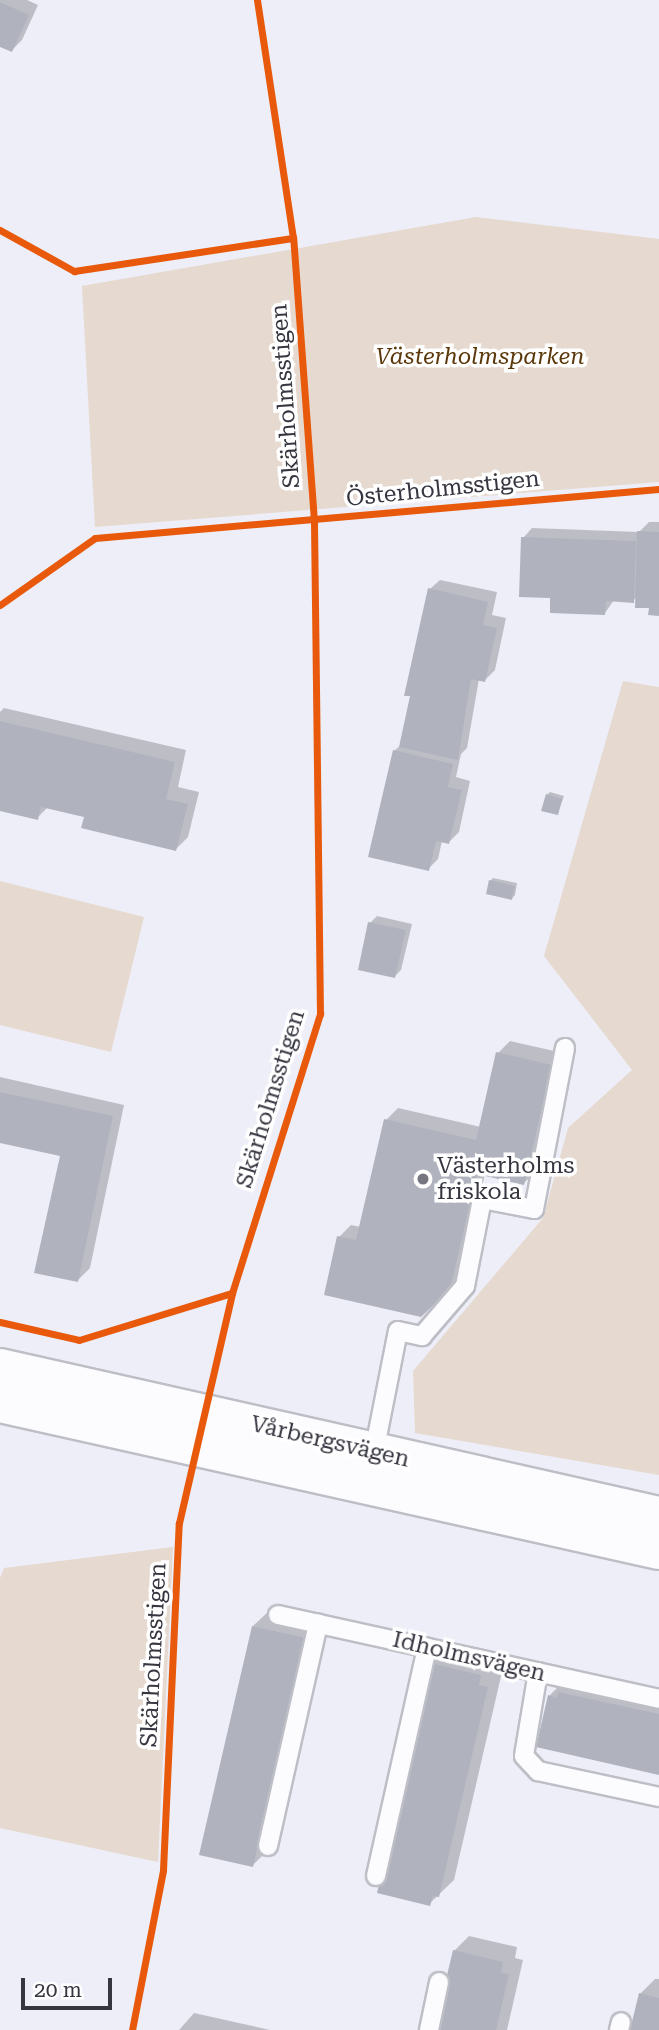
<!DOCTYPE html>
<meta charset="utf-8">
<style>
body{margin:0}
#map{position:relative;width:659px;height:2030px;overflow:hidden;background:#edeef7;font-family:"Roboto Serif",serif}
div>[style]{position:absolute}
.green>*{inset:0;background:#e6d9cf}
.shadow>*{inset:0;background:#0003}
.building>*{inset:0;background:#b0b2be}
.roads{filter:drop-shadow(2px 0 #bdbec6) drop-shadow(-2px 0 #bdbec6) drop-shadow(0 2px #bdbec6) drop-shadow(0 -2px #bdbec6)}
.lane>*{height:18px;margin:-9px;padding:0 9px;transform-origin:9px;border-radius:9px;background:#fcfcfe}
.secondary>*{height:38px;margin:-19px;padding:0 19px;transform-origin:19px;border-radius:19px;background:#fcfcfe}
.cycleway>*{height:7px;margin:-3.5px;padding:0 3.5px;transform-origin:3.5px;border-radius:3.5px;background:#e8590c}
.dots>*{width:19px;height:19px;translate:-50% -50%;box-sizing:border-box;border:4px solid #fff;border-radius:50%}
span{translate:-50% -50%;white-space:nowrap;text-align:center;line-height:1.15;-webkit-text-stroke:7px #fff;paint-order:stroke}
.park-label{font-size:23px;color:#5b370a;font-style:italic}
.street-label{font-size:23px;color:#353640}
.poi-label{font-size:23px;color:#353640}
.left{translate:0 -50%;text-align:left}
.scale{position:absolute;left:21px;top:1978px;width:91px;height:32px;box-sizing:border-box;border:4px solid #353640;border-top:0;padding-left:9px;font-size:21px;line-height:24px;white-space:nowrap;color:#353640;-webkit-text-stroke:5px #fff;paint-order:stroke}
</style>
<div id="map">
<div class="green">
<div style="clip-path:polygon(476px 217px,659px 239px,659px 482px,95px 527px,82px 286px)"></div>
<div style="clip-path:polygon(623px 681px,659px 687px,659px 1475px,415px 1433px,413px 1371px,543px 1218px,568px 1128px,632px 1070px,544px 956px)"></div>
<div style="clip-path:polygon(0 881px,144px 917px,111px 1052px,0 1025px)"></div>
<div style="clip-path:polygon(173px 1547px,158px 1862px,0 1828px,0 1578px,4px 1568px)"></div>
</div>
<div class="shadow">
<div style="clip-path:polygon(0 0,27px 0,38px 5px,22px 40px,12px 50px,0 45px)"></div>
<div style="clip-path:polygon(649px 522px,659px 522px,659px 614px,637px 596px,633px 601px,614px 600px,605px 613px,552px 596px,523px 538px,532px 528px,639px 532px)"></div>
<div style="clip-path:polygon(440px 580px,497px 592px,492px 615px,506px 618px,495px 670px,485px 680px,479px 679px,467px 748px,461px 754px,456px 777px,470px 781px,459px 832px,449px 842px,442px 841px,438px 859px,428px 869px,394px 751px,402px 744px,430px 589px)"></div>
<div style="clip-path:polygon(4px 708px,186px 750px,178px 787px,199px 792px,188px 837px,176px 849px,86px 816px,48px 807px,37px 818px,0 809px,0 712px)"></div>
<div style="clip-path:polygon(550px 792px,564px 796px,558px 813px,547px 795px)"></div>
<div style="clip-path:polygon(493px 878px,517px 883px,515px 895px,512px 898px,490px 881px)"></div>
<div style="clip-path:polygon(377px 916px,412px 924px,401px 970px,395px 976px,370px 923px)"></div>
<div style="clip-path:polygon(510px 1041px,563px 1053px,536px 1171px,524px 1183px,485px 1174px,461px 1275px,421px 1315px,339px 1237px,351px 1225px,361px 1227px,386px 1120px,398px 1108px,481px 1127px,498px 1053px)"></div>
<div style="clip-path:polygon(0 1077px,124px 1105px,90px 1268px,77px 1281px,62px 1155px,0 1142px)"></div>
<div style="clip-path:polygon(269px 1611px,320px 1623px,268px 1850px,253px 1865px,253px 1626px)"></div>
<div style="clip-path:polygon(447px 1648px,502px 1672px,454px 1880px,429px 1904px,432px 1663px)"></div>
<div style="clip-path:polygon(564px 1681px,659px 1696px,659px 1774px,549px 1696px)"></div>
<div style="clip-path:polygon(469px 1936px,517px 1947px,515px 1958px,523px 1960px,507px 2030px,436px 2030px,454px 1951px)"></div>
<div style="clip-path:polygon(655px 1979px,659px 1979px,659px 2030px,632px 2030px,640px 1994px)"></div>
<div style="clip-path:polygon(194px 2013px,270px 2030px,179px 2030px)"></div>
</div>
<div class="building">
<div style="clip-path:polygon(0 2px,29px 15px,12px 52px,0 47px)"></div>
<div style="clip-path:polygon(637px 531px,659px 532px,659px 616px,648px 615px,649px 608px,635px 608px)"></div>
<div style="clip-path:polygon(521px 537px,636px 541px,634px 603px,606px 601px,605px 615px,550px 613px,550px 598px,519px 597px)"></div>
<div style="clip-path:polygon(428px 588px,488px 602px,483px 625px,497px 628px,485px 682px,471px 679px,458px 760px,399px 747px,410px 696px,404px 696px)"></div>
<div style="clip-path:polygon(0 721px,175px 762px,166px 799px,188px 804px,176px 851px,81px 828px,84px 817px,41px 807px,38px 820px,0 811px)"></div>
<div style="clip-path:polygon(393px 750px,453px 764px,448px 787px,462px 790px,449px 844px,436px 841px,429px 871px,368px 857px)"></div>
<div style="clip-path:polygon(546px 794px,562px 799px,558px 815px,541px 811px)"></div>
<div style="clip-path:polygon(489px 880px,515px 886px,512px 900px,486px 894px)"></div>
<div style="clip-path:polygon(368px 922px,406px 930px,395px 978px,358px 970px)"></div>
<div style="clip-path:polygon(496px 1052px,552px 1065px,524px 1185px,477px 1174px,450px 1289px,421px 1317px,324px 1295px,337px 1236px,356px 1240px,384px 1119px,476px 1140px)"></div>
<div style="clip-path:polygon(0 1092px,113px 1116px,78px 1282px,34px 1273px,60px 1156px,0 1143px)"></div>
<div style="clip-path:polygon(252px 1626px,306px 1638px,253px 1867px,199px 1855px)"></div>
<div style="clip-path:polygon(430px 1663px,481px 1675px,479px 1685px,488px 1687px,439px 1897px,433px 1896px,430px 1906px,377px 1893px)"></div>
<div style="clip-path:polygon(558px 1692px,659px 1714px,659px 1775px,536px 1747px,548px 1695px,557px 1698px)"></div>
<div style="clip-path:polygon(453px 1950px,503px 1962px,501px 1973px,509px 1974px,496px 2030px,434px 2030px)"></div>
<div style="clip-path:polygon(639px 1993px,659px 1998px,659px 2030px,630px 2030px)"></div>
</div>
<div class="roads">
<div class="lane">
<div style="left:374px;top:1452px;width:123px;rotate:-78.8deg"></div>
<div style="left:398px;top:1331px;width:25px;rotate:12deg"></div>
<div style="left:422px;top:1336px;width:66px;rotate:-49.3deg"></div>
<div style="left:465px;top:1286px;width:89px;rotate:-78.9deg"></div>
<div style="left:482px;top:1199px;width:53px;rotate:10.9deg"></div>
<div style="left:534px;top:1209px;width:164px;rotate:-79.1deg"></div>
<div style="left:278px;top:1615px;width:390px;rotate:12.4deg"></div>
<div style="left:538px;top:1672px;width:85px;rotate:99.5deg"></div>
<div style="left:524px;top:1756px;width:21px;rotate:47deg"></div>
<div style="left:538px;top:1771px;width:124px;rotate:12.1deg"></div>
<div style="left:268px;top:1846px;width:228px;rotate:-77.3deg"></div>
<div style="left:376px;top:1876px;width:234px;rotate:-77.4deg"></div>
<div style="left:429px;top:2030px;width:49px;rotate:-78.2deg"></div>
<div style="left:619px;top:2030px;width:8px;rotate:-76deg"></div>
</div>
<div class="secondary">
<div style="left:0;top:1368px;width:675px;rotate:12.66deg"></div>
<div style="left:0;top:1403px;width:675px;rotate:12.57deg"></div>
</div>
</div>
<div class="cycleway">
<div style="left:0;top:230px;width:85px;rotate:29deg"></div>
<div style="left:74px;top:271px;width:221px;rotate:-8.6deg"></div>
<div style="left:0;top:605px;width:116px;rotate:-35.2deg"></div>
<div style="left:95px;top:538px;width:566px;rotate:-4.97deg"></div>
<div style="left:0;top:1322px;width:81px;rotate:12.8deg"></div>
<div style="left:79px;top:1340px;width:160px;rotate:-17.1deg"></div>
<div style="left:132px;top:2030px;width:163px;rotate:-79deg"></div>
<div style="left:163px;top:1870px;width:347px;rotate:-87.4deg"></div>
<div style="left:179px;top:1523px;width:236px;rotate:-77deg"></div>
<div style="left:232px;top:1293px;width:293px;rotate:-72.5deg"></div>
<div style="left:320px;top:1014px;width:493px;rotate:-90.7deg"></div>
<div style="left:314px;top:521px;width:284px;rotate:-94.2deg"></div>
<div style="left:293px;top:238px;width:241px;rotate:-98.6deg"></div>
</div>
<div class="dots">
<div style="left:423px;top:1179px;background:#757680"></div>
</div>
<div class="park-label">
<span style="left:480px;top:357px">Västerholmsparken</span>
</div>
<div class="street-label">
<span style="left:286px;top:396px;rotate:-94deg">Skärholmsstigen</span>
<span style="left:443px;top:489px;rotate:-6deg">Österholmsstigen</span>
<span style="left:271px;top:1099px;rotate:-73deg">Skärholmsstigen</span>
<span style="left:330px;top:1442px;rotate:13deg">Vårbergsvägen</span>
<span style="left:154px;top:1655px;rotate:-87deg">Skärholmsstigen</span>
<span style="left:469px;top:1657px;rotate:13deg">Idholmsvägen</span>
</div>
<div class="poi-label">
<span class="left" style="left:437px;top:1179px">Västerholms<br>friskola</span>
</div>
<div class="scale">20 m</div>
</div>
